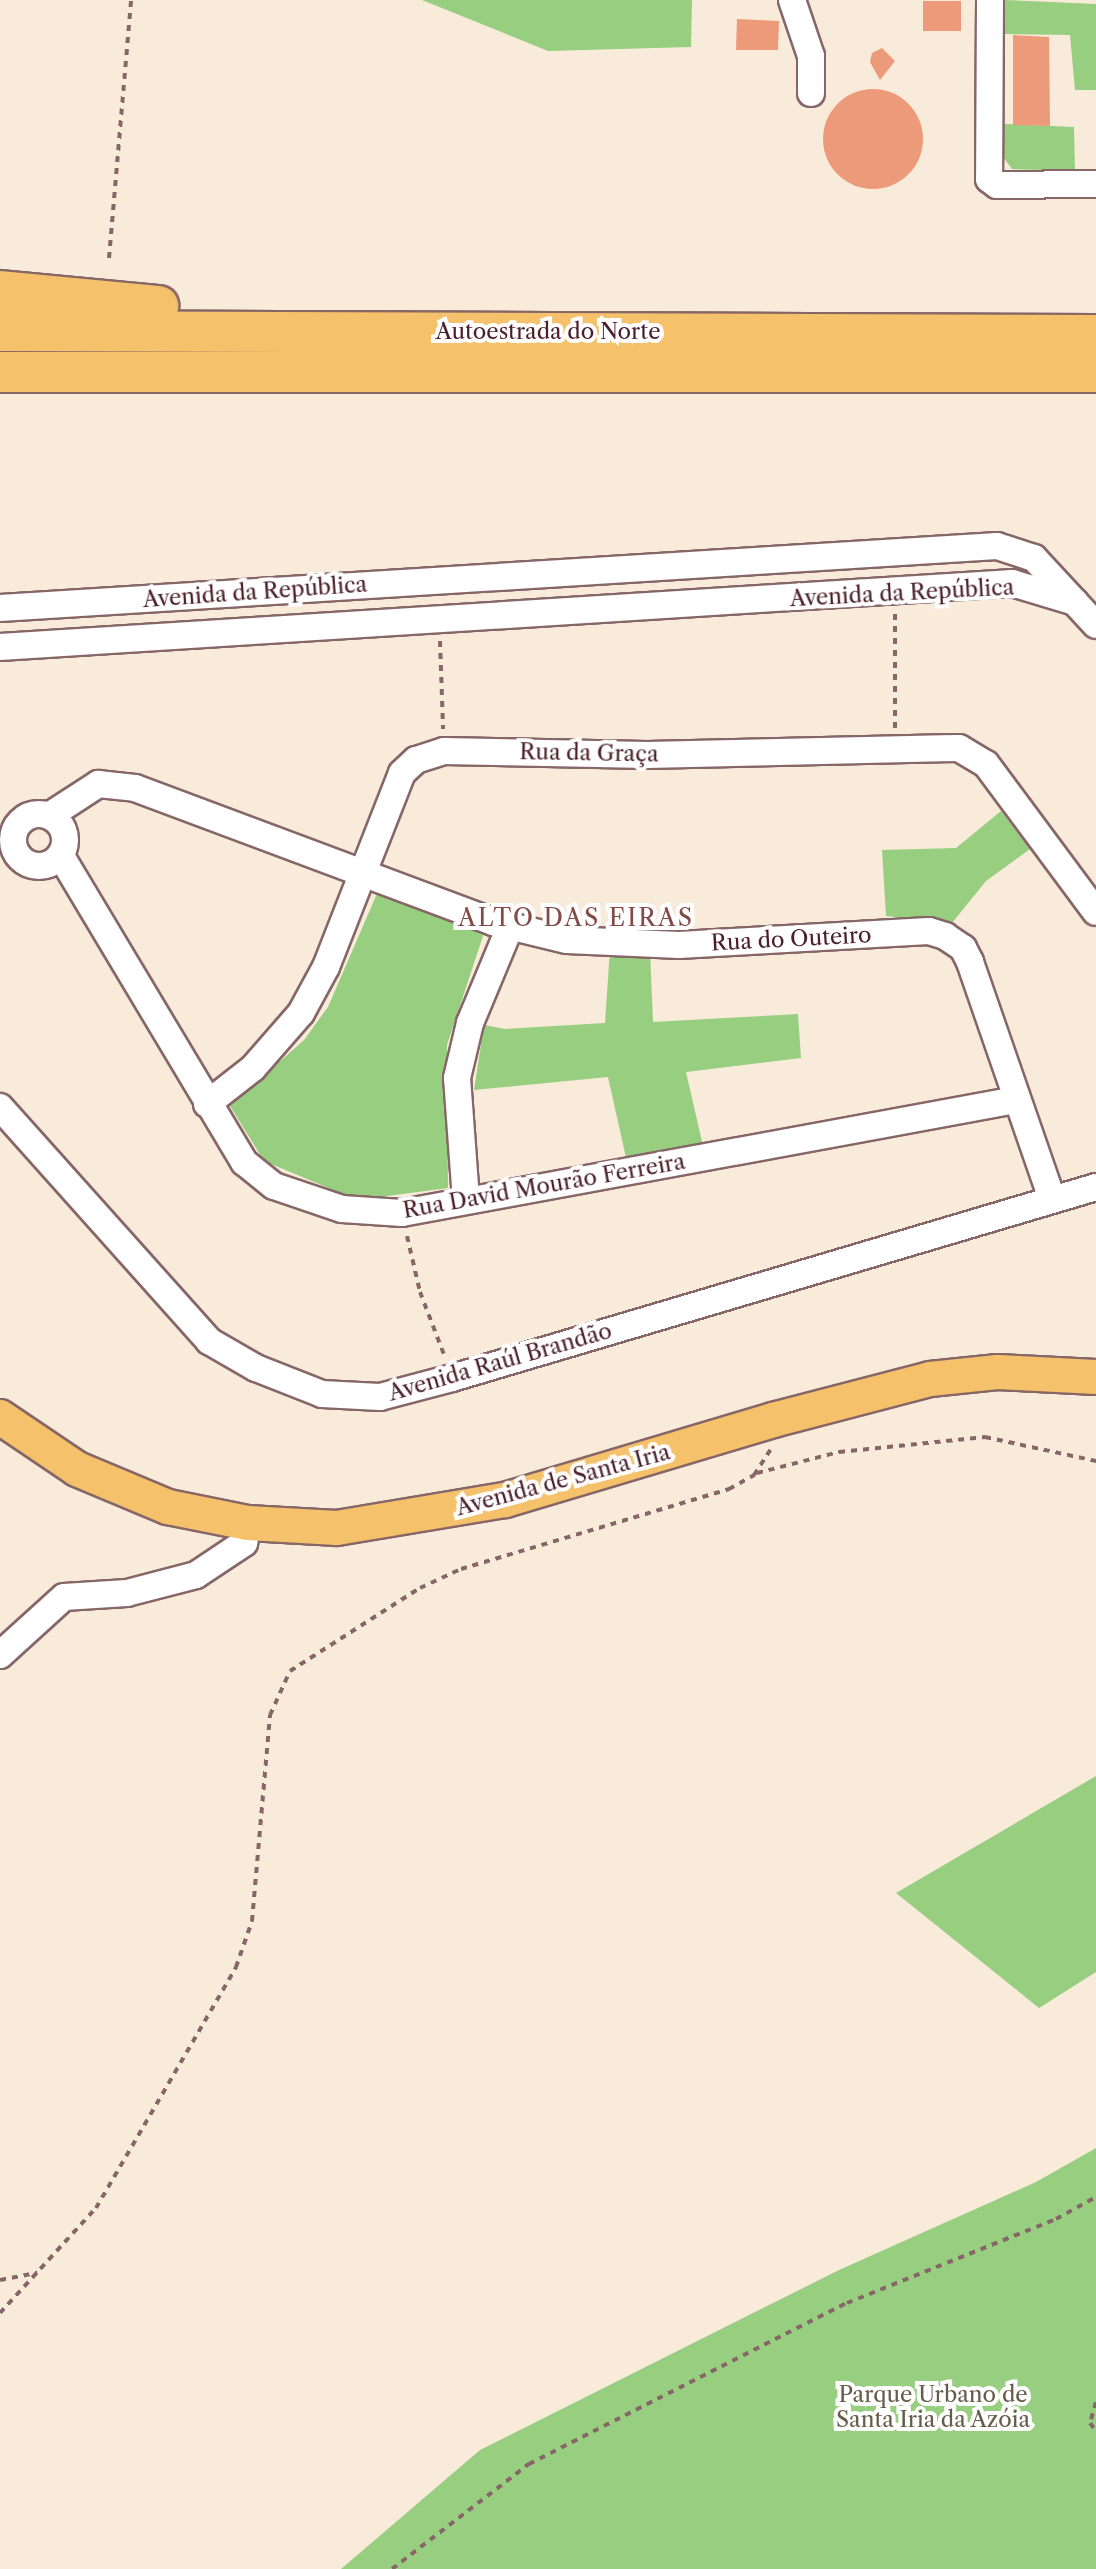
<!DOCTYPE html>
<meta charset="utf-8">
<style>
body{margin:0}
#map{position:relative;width:1096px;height:2569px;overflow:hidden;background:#f8ebda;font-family:"Libre Caslon Text",serif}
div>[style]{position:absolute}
.green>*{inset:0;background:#98ce80}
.building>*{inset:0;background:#ec9a79}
.round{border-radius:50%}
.path>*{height:4px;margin-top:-2px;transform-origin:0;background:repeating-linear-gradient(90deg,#876668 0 6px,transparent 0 12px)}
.roads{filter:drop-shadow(2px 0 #876668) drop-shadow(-2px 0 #876668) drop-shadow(0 2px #876668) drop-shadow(0 -2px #876668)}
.minor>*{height:26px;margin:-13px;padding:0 13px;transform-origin:13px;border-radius:13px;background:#fff}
.minor>.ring{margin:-13px;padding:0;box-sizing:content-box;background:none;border:26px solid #fff;border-radius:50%}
.major>*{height:34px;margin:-17px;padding:0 17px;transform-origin:17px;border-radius:17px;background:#f5c16b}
.highway>*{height:40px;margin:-20px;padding:0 20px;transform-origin:20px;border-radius:20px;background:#f5c16b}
span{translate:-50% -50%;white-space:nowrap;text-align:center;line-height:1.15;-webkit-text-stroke:8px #fff;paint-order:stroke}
.street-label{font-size:22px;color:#4a1f2b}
.park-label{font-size:22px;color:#655c49}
.neighbourhood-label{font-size:24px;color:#834a46;letter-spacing:2px}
</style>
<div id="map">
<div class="green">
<div style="clip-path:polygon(422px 0,692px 0,691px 47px,548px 51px)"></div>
<div style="clip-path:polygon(1005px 0,1096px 4px,1096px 90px,1075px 90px,1070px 35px,1004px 34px)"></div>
<div style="clip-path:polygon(1004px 124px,1074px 127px,1075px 171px,1012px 169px,1003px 157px)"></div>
<div style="clip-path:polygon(1001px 811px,1030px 849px,986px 881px,952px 923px,886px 916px,882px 850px,956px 848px)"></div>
<div style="clip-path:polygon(382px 882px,485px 930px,447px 1045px,448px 1188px,357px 1200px,264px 1161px,230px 1106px,304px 1040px,328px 1007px)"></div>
<div style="clip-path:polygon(610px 949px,650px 950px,653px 1022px,798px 1014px,801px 1058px,686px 1072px,703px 1146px,627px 1162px,608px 1077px,474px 1090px,484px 1025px,505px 1029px,605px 1023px)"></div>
<div style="clip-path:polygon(1096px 1776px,1096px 1972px,1039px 2008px,896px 1893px)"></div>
<div style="clip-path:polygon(1096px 2148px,1096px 2569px,341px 2569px,480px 2450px,839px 2270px,1036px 2182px)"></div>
</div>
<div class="building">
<div style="clip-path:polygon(923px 1px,961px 1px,961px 31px,923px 31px)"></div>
<div style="clip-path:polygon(737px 19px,779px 21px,778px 50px,736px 50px)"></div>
<div style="clip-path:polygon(1013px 35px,1049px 37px,1050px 126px,1013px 125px)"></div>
<div style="clip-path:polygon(882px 48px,895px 61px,880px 80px,870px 62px,872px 53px)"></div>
<div class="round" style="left:823px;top:89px;width:100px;height:100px"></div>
</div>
<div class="path">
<div style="left:109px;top:258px;width:259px;rotate:-85.1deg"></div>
<div style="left:895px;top:614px;width:114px;rotate:90deg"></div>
<div style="left:440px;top:641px;width:88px;rotate:88deg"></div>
<div style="left:0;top:830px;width:15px"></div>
<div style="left:407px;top:1236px;width:57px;rotate:76.9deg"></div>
<div style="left:420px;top:1292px;width:70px;rotate:69deg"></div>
<div style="left:757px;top:1473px;width:85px;rotate:-14.4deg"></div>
<div style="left:839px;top:1452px;width:147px;rotate:-5.9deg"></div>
<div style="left:985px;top:1437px;width:114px;rotate:12.2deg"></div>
<div style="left:0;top:2280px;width:38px;rotate:-11deg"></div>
<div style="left:0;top:2313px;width:142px;rotate:-47.6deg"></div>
<div style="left:96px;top:2208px;width:279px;rotate:-59.8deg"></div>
<div style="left:236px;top:1967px;width:49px;rotate:-70.8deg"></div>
<div style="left:252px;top:1921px;width:207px;rotate:-85deg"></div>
<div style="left:270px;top:1715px;width:48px;rotate:-65.6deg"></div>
<div style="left:290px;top:1671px;width:154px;rotate:-32.6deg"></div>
<div style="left:420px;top:1588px;width:45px;rotate:-24.9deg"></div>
<div style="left:461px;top:1569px;width:280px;rotate:-16.6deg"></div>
<div style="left:729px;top:1489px;width:29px;rotate:-29deg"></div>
<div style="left:754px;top:1475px;width:30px;rotate:-57deg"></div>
<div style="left:1096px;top:2402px;width:22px;rotate:106deg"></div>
<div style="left:1090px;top:2423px;width:10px;rotate:53deg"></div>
<div style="left:392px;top:2569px;width:173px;rotate:-37.5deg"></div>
<div style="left:529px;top:2464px;width:356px;rotate:-26.9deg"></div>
<div style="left:847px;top:2303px;width:225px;rotate:-21.9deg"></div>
<div style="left:1056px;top:2219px;width:46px;rotate:-28.8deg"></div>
</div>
<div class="roads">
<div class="minor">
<div style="left:792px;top:0;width:59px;rotate:71.3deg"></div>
<div style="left:811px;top:56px;width:37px;rotate:90deg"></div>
<div style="left:990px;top:0;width:179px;rotate:90.3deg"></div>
<div style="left:989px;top:179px;width:10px;rotate:37deg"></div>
<div style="left:997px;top:185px;width:99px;rotate:-0.6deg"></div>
<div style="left:0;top:608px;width:999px;rotate:-3.56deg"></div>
<div style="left:997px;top:546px;width:39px;rotate:18deg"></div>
<div style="left:1034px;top:558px;width:91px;rotate:47.2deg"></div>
<div style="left:0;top:647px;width:1014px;rotate:-3.62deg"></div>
<div style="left:1012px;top:583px;width:66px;rotate:16.8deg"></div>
<div class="ring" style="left:13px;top:814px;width:26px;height:26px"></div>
<div style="left:49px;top:816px;width:59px;rotate:-33.1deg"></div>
<div style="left:98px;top:784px;width:37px;rotate:6deg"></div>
<div style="left:135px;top:788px;width:382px;rotate:20.5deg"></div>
<div style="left:493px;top:922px;width:76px;rotate:13.7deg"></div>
<div style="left:567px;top:940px;width:112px;rotate:2.6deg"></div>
<div style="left:679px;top:945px;width:250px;rotate:-3.2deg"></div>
<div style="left:929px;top:931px;width:17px;rotate:17deg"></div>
<div style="left:945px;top:936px;width:22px;rotate:34deg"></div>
<div style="left:963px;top:948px;width:16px;rotate:63deg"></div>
<div style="left:970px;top:962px;width:251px;rotate:70.9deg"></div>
<div style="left:61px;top:856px;width:357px;rotate:59.1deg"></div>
<div style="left:244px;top:1162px;width:38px;rotate:39deg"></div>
<div style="left:274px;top:1186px;width:72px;rotate:18.7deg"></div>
<div style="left:342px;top:1209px;width:60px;rotate:3.8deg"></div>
<div style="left:402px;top:1213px;width:624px;rotate:-10.43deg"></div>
<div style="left:207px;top:1104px;width:58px;rotate:-38deg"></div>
<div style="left:253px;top:1068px;width:73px;rotate:-48.9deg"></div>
<div style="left:301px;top:1013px;width:52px;rotate:-61.5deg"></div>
<div style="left:326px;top:967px;width:208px;rotate:-68.6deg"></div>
<div style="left:402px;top:773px;width:19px;rotate:-43deg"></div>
<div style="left:416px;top:760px;width:29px;rotate:-18deg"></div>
<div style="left:444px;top:751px;width:203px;rotate:1.1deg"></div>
<div style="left:647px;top:755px;width:312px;rotate:-1.3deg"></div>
<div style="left:959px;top:748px;width:31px;rotate:31deg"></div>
<div style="left:986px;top:764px;width:184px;rotate:53.4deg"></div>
<div style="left:0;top:1107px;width:314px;rotate:48.2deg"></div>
<div style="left:209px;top:1341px;width:54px;rotate:29.9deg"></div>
<div style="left:256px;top:1368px;width:71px;rotate:21.5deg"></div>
<div style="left:322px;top:1394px;width:58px;rotate:3deg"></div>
<div style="left:380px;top:1397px;width:74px;rotate:-14.8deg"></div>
<div style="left:452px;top:1378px;width:672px;rotate:-16.52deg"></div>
<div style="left:466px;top:1200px;width:122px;rotate:-94.2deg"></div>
<div style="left:457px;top:1078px;width:57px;rotate:-76.7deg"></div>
<div style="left:470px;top:1023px;width:104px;rotate:-67.4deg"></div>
<div style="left:0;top:1655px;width:86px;rotate:-42.2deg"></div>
<div style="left:64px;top:1597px;width:63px;rotate:-3.6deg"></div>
<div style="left:127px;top:1593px;width:71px;rotate:-14.6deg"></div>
<div style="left:196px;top:1575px;width:58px;rotate:-33.7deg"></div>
<div style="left:244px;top:1543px;width:20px;rotate:-79deg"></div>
</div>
<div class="major">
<div style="left:0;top:1417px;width:93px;rotate:34deg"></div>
<div style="left:77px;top:1469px;width:99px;rotate:22.7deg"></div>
<div style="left:168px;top:1507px;width:82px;rotate:11.3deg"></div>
<div style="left:248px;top:1523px;width:89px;rotate:3.2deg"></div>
<div style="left:337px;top:1528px;width:170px;rotate:-9.5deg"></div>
<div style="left:505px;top:1500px;width:280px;rotate:-16.6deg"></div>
<div style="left:773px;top:1420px;width:162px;rotate:-14.6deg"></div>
<div style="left:930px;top:1379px;width:68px;rotate:-5.9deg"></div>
<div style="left:998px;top:1372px;width:98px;rotate:2.9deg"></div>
</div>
<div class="highway">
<div style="left:0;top:291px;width:159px;rotate:5.4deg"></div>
<div style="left:0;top:331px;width:1096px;rotate:0.21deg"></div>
<div style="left:0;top:372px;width:1096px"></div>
</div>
</div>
<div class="street-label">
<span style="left:548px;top:332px">Autoestrada do Norte</span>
<span style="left:255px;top:592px;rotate:-4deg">Avenida da República</span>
<span style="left:902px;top:593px;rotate:-3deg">Avenida da República</span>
<span style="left:589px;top:753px;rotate:1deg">Rua da Graça</span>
<span style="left:791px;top:939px;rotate:-3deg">Rua do Outeiro</span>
<span style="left:544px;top:1186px;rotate:-10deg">Rua David Mourão Ferreira</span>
<span style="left:500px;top:1362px;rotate:-16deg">Avenida Raúl Brandão</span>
<span style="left:563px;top:1480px;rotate:-15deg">Avenida de Santa Iria</span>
</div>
<div class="park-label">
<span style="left:933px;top:2407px">Parque Urbano de<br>Santa Iria da Azóia</span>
</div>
<div class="neighbourhood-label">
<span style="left:576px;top:918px">ALTO DAS EIRAS</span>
</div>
</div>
